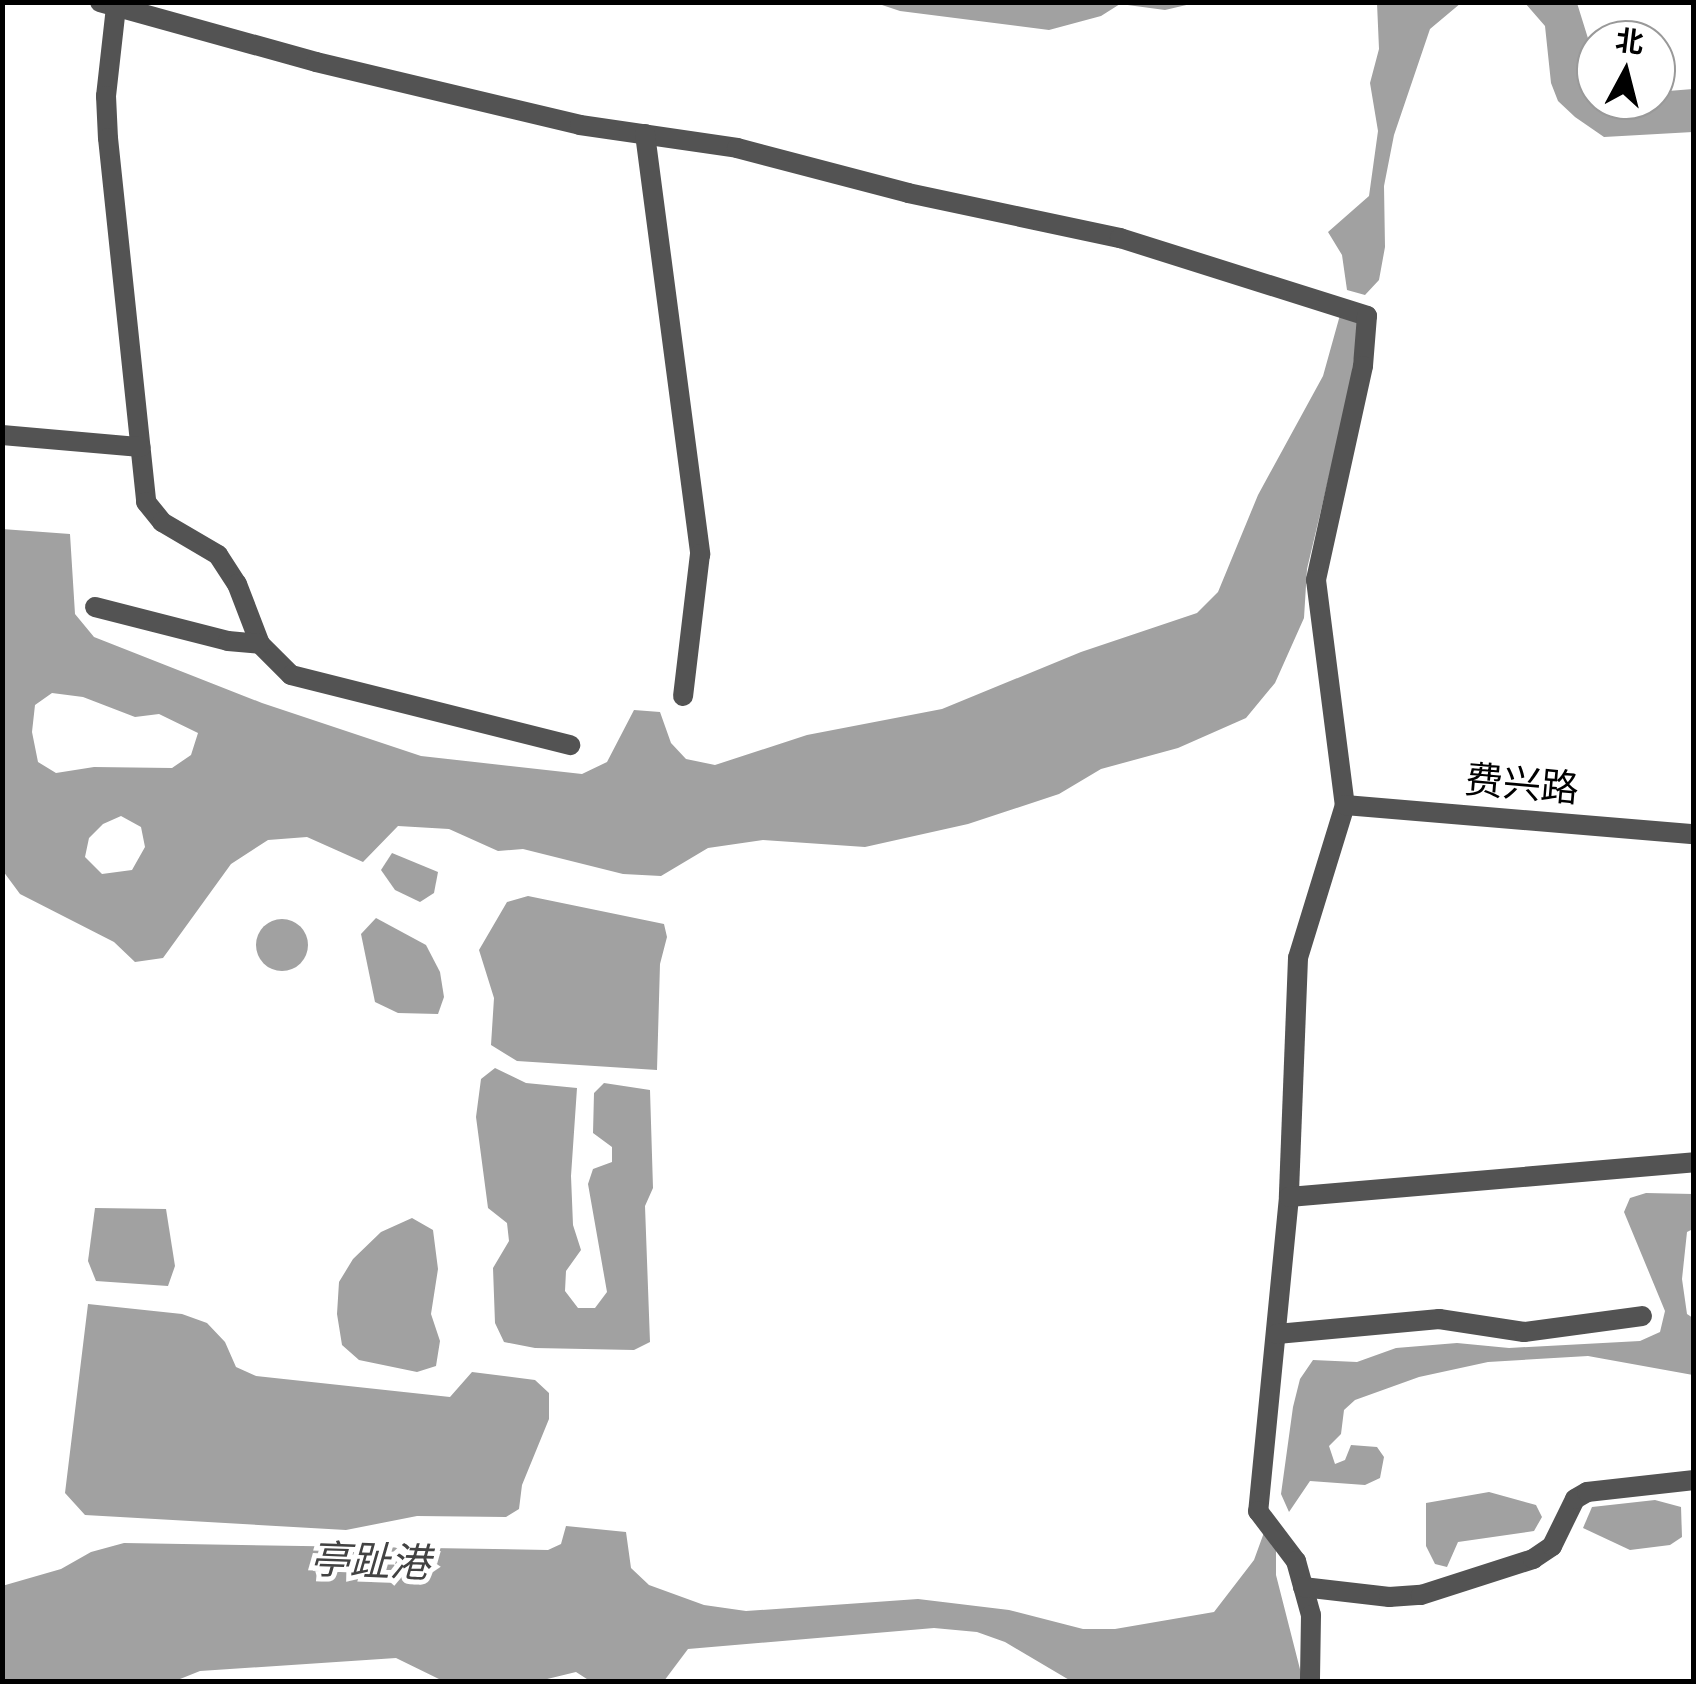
<!DOCTYPE html>
<meta charset="utf-8">
<style>
body{margin:0}
#map{position:relative;width:1696px;height:1684px;overflow:hidden;background:#fff;font-family:Jost,"Noto Sans SC",sans-serif}
div>[style]{position:absolute}
.water>*{inset:0;background:#a1a1a1}
.round{border-radius:50%}
.minor>*{height:20px;margin:-10px;padding:0 10px;transform-origin:10px;border-radius:10px;background:#535353}
span{translate:-50% -50%;white-space:nowrap;text-align:center;line-height:1.15;-webkit-text-stroke:10px #fff;paint-order:stroke}
.street-label{font-size:38px;color:#000}
.water-label{font-size:40px;color:#424242;font-style:italic}
.frame{position:absolute;inset:0;border:5px solid #000;pointer-events:none}
.north{position:absolute;left:1576px;top:20px;width:100px;height:100px;box-sizing:border-box;background:#fff;border:2px solid #999;border-radius:50%;rotate:7deg;font-size:28px;font-weight:700;line-height:40px;text-align:center;color:#000}
.north::after{content:'';display:block;margin:auto;width:35px;height:45px;background:#000;clip-path:polygon(50% 0,100% 100%,50% 72%,0 100%)}
</style>
<div id="map">
<div class="water">
<div style="clip-path:polygon(876px 3px,1195px 3px,1165px 10px,1120px 4px,1101px 16px,1049px 30px,900px 11px)"></div>
<div style="clip-path:polygon(1377px 3px,1483px 3px,1461px 3px,1430px 29px,1394px 135px,1384px 186px,1385px 247px,1379px 280px,1365px 295px,1347px 290px,1342px 255px,1328px 232px,1369px 196px,1378px 131px,1370px 83px,1379px 49px)"></div>
<div style="clip-path:polygon(1525px 3px,1577px 3px,1596px 64px,1596px 100px,1656px 100px,1656px 92px,1693px 89px,1693px 132px,1604px 137px,1575px 117px,1558px 101px,1551px 83px,1545px 26px)"></div>
<div style="clip-path:polygon(evenodd,1340px 315px,1359px 321px,1350px 388px,1307px 569px,1304px 618px,1275px 683px,1246px 718px,1178px 748px,1101px 769px,1059px 794px,968px 824px,865px 847px,763px 840px,708px 848px,661px 876px,623px 874px,523px 849px,498px 851px,449px 829px,398px 826px,363px 862px,307px 837px,268px 840px,231px 864px,163px 958px,135px 962px,114px 942px,20px 894px,3px 871px,2px 529px,70px 534px,75px 614px,94px 637px,262px 703px,421px 756px,582px 774px,607px 762px,634px 710px,660px 712px,671px 743px,686px 759px,715px 765px,807px 735px,942px 709px,1081px 652px,1197px 613px,1218px 592px,1258px 495px,1323px 376px,1340px 315px,52px 693px,83px 697px,135px 717px,159px 714px,198px 733px,191px 755px,172px 768px,94px 767px,56px 773px,38px 762px,32px 732px,35px 705px,52px 693px,1340px 315px,121px 816px,141px 827px,145px 847px,132px 870px,102px 874px,85px 857px,89px 838px,103px 824px,121px 816px)"></div>
<div style="clip-path:polygon(392px 853px,438px 872px,434px 893px,420px 902px,395px 890px,381px 870px)"></div>
<div style="clip-path:polygon(528px 896px,664px 924px,667px 937px,660px 964px,657px 1070px,517px 1061px,491px 1045px,494px 998px,479px 950px,507px 902px)"></div>
<div style="clip-path:polygon(376px 918px,426px 945px,440px 972px,444px 997px,438px 1014px,398px 1013px,375px 1002px,361px 934px)"></div>
<div class="round" style="left:256px;top:919px;width:52px;height:52px"></div>
<div style="clip-path:polygon(495px 1068px,526px 1083px,577px 1088px,571px 1176px,573px 1225px,581px 1250px,566px 1271px,565px 1291px,578px 1308px,595px 1308px,607px 1292px,588px 1184px,593px 1169px,612px 1162px,612px 1147px,593px 1133px,594px 1093px,604px 1083px,650px 1090px,653px 1188px,645px 1206px,650px 1342px,634px 1350px,535px 1348px,504px 1342px,495px 1323px,493px 1268px,509px 1241px,507px 1223px,488px 1208px,476px 1117px,481px 1079px)"></div>
<div style="clip-path:polygon(1646px 1193px,1693px 1194px,1693px 1229px,1687px 1232px,1682px 1279px,1687px 1314px,1693px 1318px,1693px 1375px,1588px 1356px,1488px 1362px,1419px 1377px,1355px 1400px,1344px 1410px,1341px 1434px,1329px 1446px,1335px 1464px,1345px 1460px,1351px 1445px,1377px 1447px,1384px 1457px,1380px 1478px,1365px 1485px,1310px 1481px,1289px 1512px,1281px 1494px,1293px 1407px,1300px 1379px,1313px 1360px,1357px 1362px,1396px 1348px,1457px 1343px,1509px 1348px,1640px 1341px,1660px 1332px,1665px 1311px,1624px 1212px,1630px 1198px)"></div>
<div style="clip-path:polygon(95px 1208px,166px 1209px,175px 1266px,168px 1286px,96px 1281px,88px 1261px)"></div>
<div style="clip-path:polygon(412px 1218px,433px 1230px,438px 1269px,431px 1314px,440px 1341px,436px 1366px,417px 1372px,359px 1360px,342px 1345px,337px 1314px,339px 1282px,353px 1259px,381px 1232px)"></div>
<div style="clip-path:polygon(88px 1304px,182px 1314px,207px 1323px,225px 1342px,236px 1367px,256px 1376px,450px 1397px,472px 1372px,535px 1380px,549px 1393px,549px 1419px,522px 1485px,519px 1509px,506px 1517px,417px 1516px,346px 1530px,85px 1515px,65px 1493px)"></div>
<div style="clip-path:polygon(1489px 1492px,1536px 1505px,1542px 1517px,1534px 1531px,1458px 1542px,1447px 1567px,1435px 1564px,1426px 1546px,1426px 1503px)"></div>
<div style="clip-path:polygon(1655px 1500px,1681px 1507px,1682px 1537px,1670px 1545px,1630px 1550px,1583px 1528px,1592px 1507px)"></div>
<div style="clip-path:polygon(566px 1526px,626px 1532px,631px 1568px,649px 1585px,704px 1605px,746px 1611px,918px 1599px,1009px 1610px,1083px 1629px,1115px 1629px,1214px 1612px,1254px 1560px,1266px 1527px,1276px 1543px,1276px 1575px,1303px 1681px,1071px 1681px,1005px 1642px,977px 1632px,934px 1628px,688px 1649px,664px 1681px,590px 1681px,576px 1672px,539px 1681px,443px 1681px,396px 1658px,200px 1671px,175px 1681px,3px 1681px,2px 1586px,61px 1569px,91px 1552px,124px 1543px,548px 1550px,561px 1544px)"></div>
</div>
<div class="minor">
<div style="left:100px;top:2px;width:224px;rotate:15.5deg"></div>
<div style="left:316px;top:62px;width:271px;rotate:13.4deg"></div>
<div style="left:580px;top:125px;width:159px;rotate:8.3deg"></div>
<div style="left:737px;top:148px;width:177px;rotate:14.7deg"></div>
<div style="left:908px;top:193px;width:217px;rotate:12deg"></div>
<div style="left:1120px;top:238px;width:259px;rotate:17.5deg"></div>
<div style="left:1367px;top:316px;width:50px;rotate:94.6deg"></div>
<div style="left:1363px;top:366px;width:219px;rotate:102.4deg"></div>
<div style="left:1316px;top:580px;width:227px;rotate:82.7deg"></div>
<div style="left:1345px;top:805px;width:160px;rotate:107.1deg"></div>
<div style="left:1298px;top:958px;width:239px;rotate:92.2deg"></div>
<div style="left:1289px;top:1197px;width:316px;rotate:95.6deg"></div>
<div style="left:1258px;top:1511px;width:63px;rotate:52.8deg"></div>
<div style="left:1296px;top:1561px;width:56px;rotate:74.5deg"></div>
<div style="left:1311px;top:1615px;width:67px;rotate:90.9deg"></div>
<div style="left:116px;top:7px;width:90px;rotate:96.4deg"></div>
<div style="left:106px;top:96px;width:42px;rotate:87.3deg"></div>
<div style="left:108px;top:138px;width:366px;rotate:84deg"></div>
<div style="left:146px;top:502px;width:26px;rotate:51deg"></div>
<div style="left:162px;top:522px;width:65px;rotate:30.5deg"></div>
<div style="left:218px;top:555px;width:35px;rotate:57deg"></div>
<div style="left:237px;top:584px;width:64px;rotate:69deg"></div>
<div style="left:260px;top:644px;width:44px;rotate:45deg"></div>
<div style="left:291px;top:675px;width:288px;rotate:14.1deg"></div>
<div style="left:645px;top:134px;width:424px;rotate:82.5deg"></div>
<div style="left:700px;top:554px;width:143px;rotate:96.8deg"></div>
<div style="left:2px;top:435px;width:139px;rotate:5deg"></div>
<div style="left:95px;top:607px;width:137px;rotate:14.3deg"></div>
<div style="left:228px;top:641px;width:32px;rotate:5deg"></div>
<div style="left:1345px;top:805px;width:350px;rotate:4.8deg"></div>
<div style="left:1289px;top:1197px;width:407px;rotate:-4.9deg"></div>
<div style="left:1277px;top:1334px;width:163px;rotate:-5.3deg"></div>
<div style="left:1439px;top:1319px;width:86px;rotate:8.7deg"></div>
<div style="left:1524px;top:1332px;width:119px;rotate:-7.7deg"></div>
<div style="left:1303px;top:1587px;width:87px;rotate:6.6deg"></div>
<div style="left:1389px;top:1597px;width:32px;rotate:-4deg"></div>
<div style="left:1421px;top:1595px;width:118px;rotate:-17.8deg"></div>
<div style="left:1533px;top:1559px;width:23px;rotate:-34deg"></div>
<div style="left:1552px;top:1546px;width:52px;rotate:-63.9deg"></div>
<div style="left:1575px;top:1499px;width:14px;rotate:-30deg"></div>
<div style="left:1587px;top:1492px;width:108px;rotate:-6.4deg"></div>
</div>
<div class="street-label">
<span style="left:1522px;top:784px;rotate:5deg">费兴路</span>
</div>
<div class="water-label">
<span style="left:370px;top:1561px;rotate:2deg">亭趾港</span>
</div>
<div class="frame"></div>
<div class="north">北</div>
</div>
